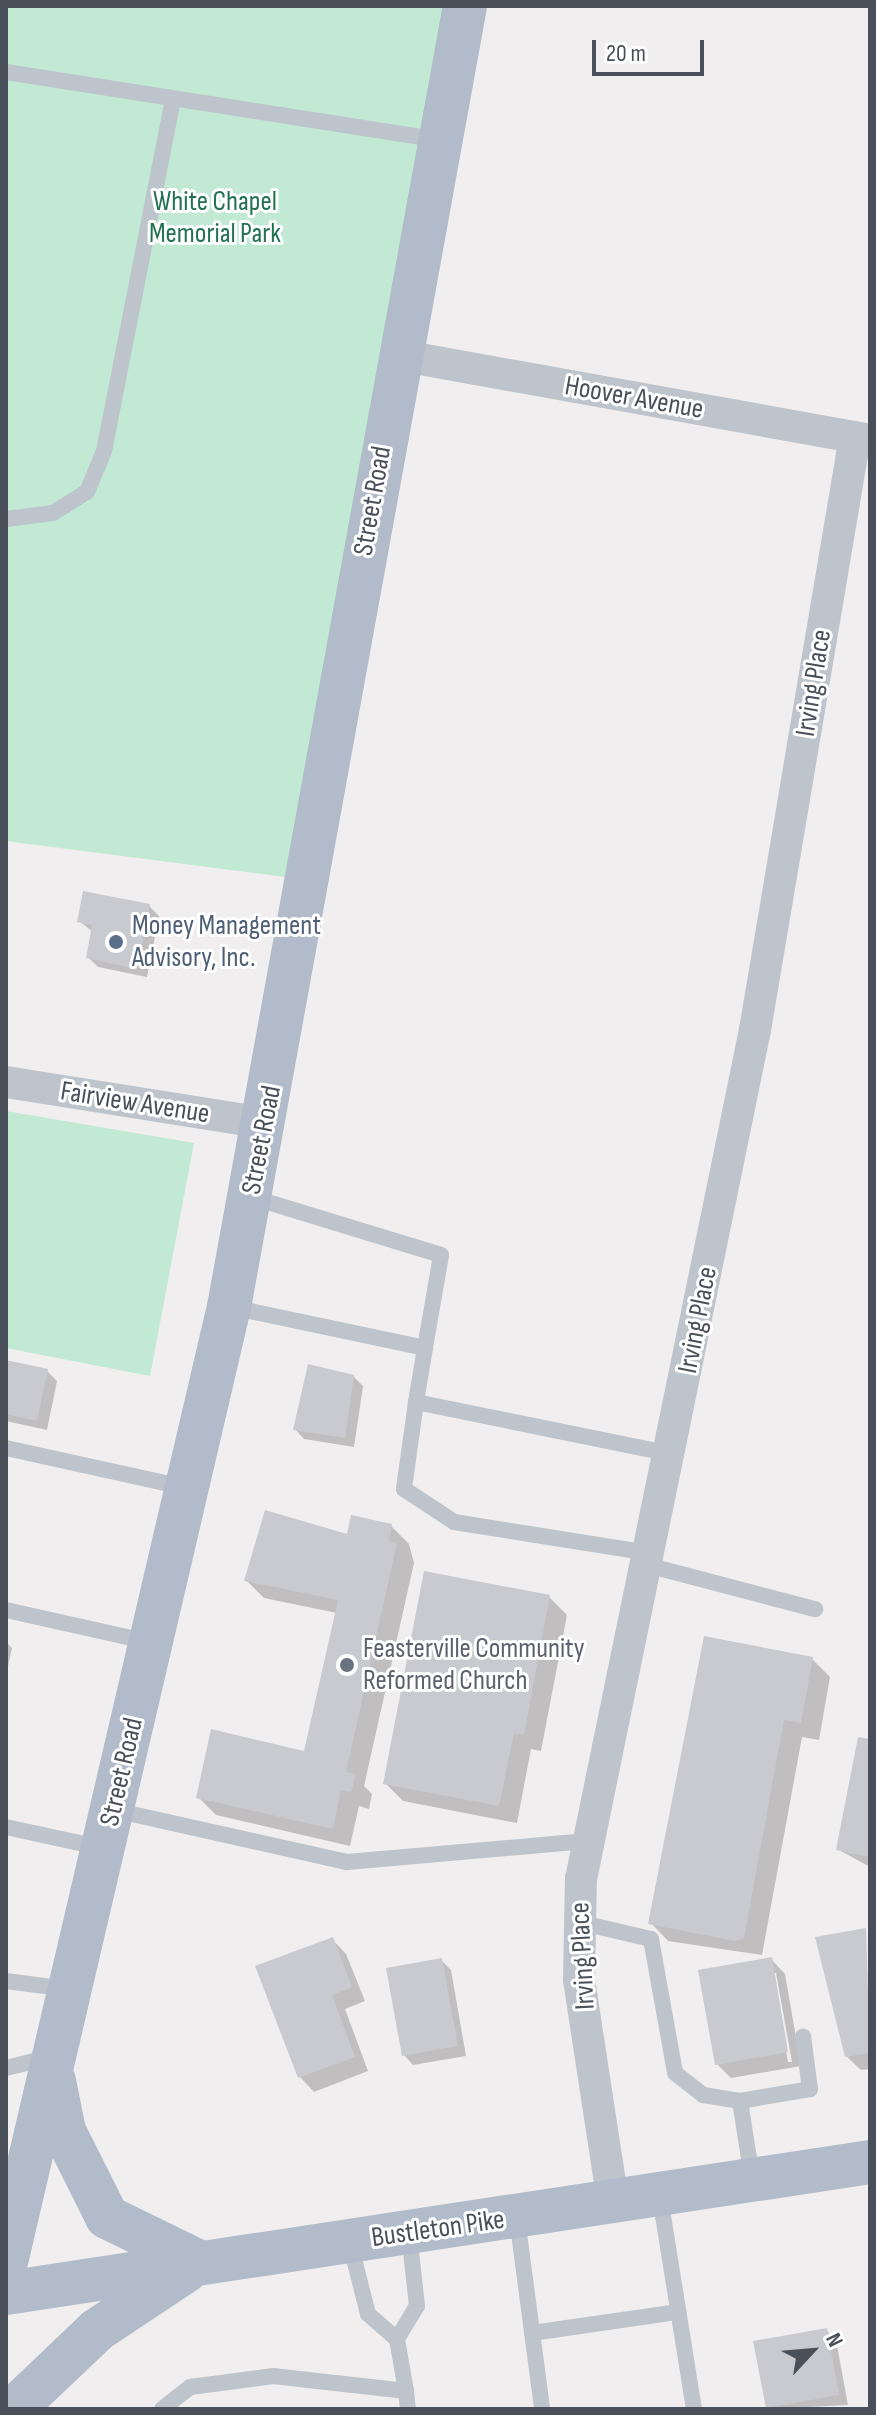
<!DOCTYPE html>
<style>
body{margin:0}
#map{position:relative;width:876px;height:2415px;overflow:hidden;background:#f0eeee;font-family:"Sofia Sans Condensed",sans-serif}
div>[style]{position:absolute}
.green>*{inset:0;background:#c2e9d4}
.shadow>*{inset:0;background:#0003}
.building>*{inset:0;background:#c9cad0}
.lane>*{height:16px;margin:-8px;padding:0 8px;transform-origin:8px;border-radius:8px;background:#bec4cb}
.street>*{height:32px;margin:-16px;padding:0 16px;transform-origin:16px;border-radius:16px;background:#bec4cb}
.primary>*{height:44px;margin:-22px;padding:0 22px;transform-origin:22px;border-radius:22px;background:#b1bbca}
.dots>*{width:22px;height:22px;translate:-50% -50%;box-sizing:border-box;border:4px solid #fff;border-radius:50%}
span{translate:-50% -50%;white-space:nowrap;text-align:center;line-height:1.15;-webkit-text-stroke:6px #fff;paint-order:stroke}
.park-label{font-size:28px;color:#227251}
.street-label{font-size:28px;color:#495059}
.service-label{font-size:28px;color:#4e5e75}
.left{translate:0 -50%;text-align:left}
.worship-label{font-size:28px;color:#5b616d}
.frame{position:absolute;inset:0;border:8px solid #495059;pointer-events:none}
.north{position:absolute;left:772px;top:2311px;width:80px;height:80px;-webkit-text-stroke:6px #fff;paint-order:stroke;rotate:64deg;font-size:22px;font-weight:700;line-height:32px;text-align:center;color:#495059}
.north::after{content:'';display:block;margin:auto;width:28px;height:36px;background:#495059;clip-path:polygon(50% 0,100% 100%,50% 72%,0 100%)}
.scale{position:absolute;left:592px;top:40px;width:112px;height:36px;box-sizing:border-box;border:4px solid #495059;border-top:0;padding-left:10px;font-size:24px;line-height:28px;white-space:nowrap;color:#495059;-webkit-text-stroke:6px #fff;paint-order:stroke}
</style>
<div id="map">
<div class="green">
<div style="clip-path:polygon(6px 6px,465px 6px,309px 880px,6px 841px)"></div>
<div style="clip-path:polygon(6px 1111px,194px 1143px,150px 1376px,6px 1348px)"></div>
</div>
<div class="shadow">
<div style="clip-path:polygon(149px 906px,159px 916px,147px 977px,98px 967px,88px 957px,93px 932px,79px 921px)"></div>
<div style="clip-path:polygon(6px 1363px,47px 1371px,57px 1381px,47px 1430px,6px 1421px)"></div>
<div style="clip-path:polygon(353px 1376px,363px 1386px,354px 1447px,304px 1439px,295px 1429px)"></div>
<div style="clip-path:polygon(391px 1526px,409px 1544px,414px 1563px,364px 1786px,372px 1794px,369px 1809px,359px 1806px,350px 1846px,216px 1815px,198px 1797px,306px 1753px,337px 1613px,264px 1598px,246px 1580px)"></div>
<div style="clip-path:polygon(549px 1597px,567px 1615px,541px 1751px,531px 1749px,517px 1823px,403px 1801px,385px 1783px)"></div>
<div style="clip-path:polygon(6px 1642px,12px 1648px,6px 1675px)"></div>
<div style="clip-path:polygon(812px 1659px,830px 1677px,819px 1740px,802px 1737px,762px 1955px,668px 1941px,651px 1923px)"></div>
<div style="clip-path:polygon(870px 1741px,870px 1867px,839px 1850px)"></div>
<div style="clip-path:polygon(865px 1930px,870px 2069px,861px 2070px,846px 2056px,817px 1938px)"></div>
<div style="clip-path:polygon(332px 1939px,346px 1954px,365px 2001px,345px 2009px,368px 2071px,314px 2092px,300px 2077px,258px 1968px)"></div>
<div style="clip-path:polygon(evenodd,771px 1959px,785px 1974px,801px 2066px,731px 2078px,717px 2064px,771px 1959px,772px 1973px,776px 1973px,792px 2062px,788px 2062px,772px 1973px)"></div>
<div style="clip-path:polygon(441px 1960px,451px 1970px,466px 2056px,413px 2065px,404px 2055px)"></div>
<div style="clip-path:polygon(826px 2330px,836px 2340px,848px 2405px,769px 2409px)"></div>
</div>
<div class="building">
<div style="clip-path:polygon(83px 891px,150px 904px,137px 969px,86px 958px,92px 925px,77px 922px)"></div>
<div style="clip-path:polygon(6px 1360px,48px 1369px,37px 1421px,6px 1414px)"></div>
<div style="clip-path:polygon(308px 1364px,354px 1375px,345px 1438px,293px 1430px)"></div>
<div style="clip-path:polygon(265px 1510px,347px 1534px,351px 1515px,392px 1524px,389px 1541px,397px 1543px,346px 1772px,356px 1774px,351px 1792px,341px 1790px,333px 1829px,196px 1798px,211px 1729px,304px 1751px,338px 1600px,244px 1581px)"></div>
<div style="clip-path:polygon(424px 1571px,550px 1595px,524px 1735px,514px 1733px,499px 1806px,383px 1784px)"></div>
<div style="clip-path:polygon(704px 1636px,813px 1657px,801px 1723px,784px 1720px,744px 1938px,735px 1941px,648px 1924px)"></div>
<div style="clip-path:polygon(858px 1737px,870px 1739px,870px 1857px,836px 1850px)"></div>
<div style="clip-path:polygon(866px 1928px,870px 2053px,845px 2057px,815px 1937px)"></div>
<div style="clip-path:polygon(333px 1937px,352px 1987px,332px 1995px,355px 2057px,298px 2078px,255px 1966px)"></div>
<div style="clip-path:polygon(772px 1957px,788px 2052px,715px 2065px,698px 1970px)"></div>
<div style="clip-path:polygon(442px 1958px,458px 2046px,402px 2056px,386px 1968px)"></div>
<div style="clip-path:polygon(827px 2328px,839px 2395px,766px 2408px,753px 2341px)"></div>
</div>
<div class="lane">
<div style="left:6px;top:72px;width:438px;rotate:8.9deg"></div>
<div style="left:6px;top:519px;width:47px;rotate:-7.3deg"></div>
<div style="left:53px;top:513px;width:40px;rotate:-32deg"></div>
<div style="left:87px;top:492px;width:44px;rotate:-67.5deg"></div>
<div style="left:104px;top:451px;width:354px;rotate:-78.9deg"></div>
<div style="left:231px;top:1307px;width:198px;rotate:11.9deg"></div>
<div style="left:425px;top:1348px;width:94px;rotate:-80.2deg"></div>
<div style="left:441px;top:1255px;width:199px;rotate:-163deg"></div>
<div style="left:425px;top:1348px;width:55px;rotate:99.5deg"></div>
<div style="left:416px;top:1402px;width:260px;rotate:11.5deg"></div>
<div style="left:416px;top:1402px;width:88px;rotate:97.9deg"></div>
<div style="left:404px;top:1489px;width:60px;rotate:33.4deg"></div>
<div style="left:454px;top:1522px;width:197px;rotate:9deg"></div>
<div style="left:6px;top:1448px;width:182px;rotate:12.4deg"></div>
<div style="left:647px;top:1565px;width:174px;rotate:14.7deg"></div>
<div style="left:6px;top:1610px;width:147px;rotate:12.6deg"></div>
<div style="left:114px;top:1810px;width:239px;rotate:12.6deg"></div>
<div style="left:347px;top:1862px;width:243px;rotate:-5deg"></div>
<div style="left:6px;top:1827px;width:98px;rotate:12.3deg"></div>
<div style="left:578px;top:1922px;width:75px;rotate:13.1deg"></div>
<div style="left:651px;top:1939px;width:136px;rotate:79.8deg"></div>
<div style="left:675px;top:2073px;width:36px;rotate:38deg"></div>
<div style="left:703px;top:2095px;width:37px;rotate:9deg"></div>
<div style="left:740px;top:2101px;width:78px;rotate:81.1deg"></div>
<div style="left:6px;top:1981px;width:63px;rotate:7.4deg"></div>
<div style="left:6px;top:2068px;width:46px;rotate:-13.7deg"></div>
<div style="left:740px;top:2101px;width:71px;rotate:-9.7deg"></div>
<div style="left:810px;top:2089px;width:53px;rotate:-97.5deg"></div>
<div style="left:660px;top:2197px;width:215px;rotate:80.9deg"></div>
<div style="left:517px;top:2218px;width:193px;rotate:82.5deg"></div>
<div style="left:350px;top:2243px;width:73px;rotate:75.8deg"></div>
<div style="left:368px;top:2314px;width:38px;rotate:41deg"></div>
<div style="left:397px;top:2339px;width:39px;rotate:-59deg"></div>
<div style="left:417px;top:2306px;width:73px;rotate:-96.3deg"></div>
<div style="left:532px;top:2333px;width:148px;rotate:-8.2deg"></div>
<div style="left:406px;top:2391px;width:18px;rotate:84deg"></div>
<div style="left:162px;top:2409px;width:36px;rotate:-38deg"></div>
<div style="left:190px;top:2387px;width:84px;rotate:-7.5deg"></div>
<div style="left:273px;top:2376px;width:134px;rotate:6.4deg"></div>
<div style="left:406px;top:2391px;width:53px;rotate:-99.8deg"></div>
</div>
<div class="street">
<div style="left:398px;top:355px;width:480px;rotate:10.2deg"></div>
<div style="left:6px;top:1082px;width:262px;rotate:9deg"></div>
<div style="left:613px;top:2202px;width:226px;rotate:-98.7deg"></div>
<div style="left:579px;top:1979px;width:100px;rotate:-88.9deg"></div>
<div style="left:581px;top:1879px;width:867px;rotate:-78.42deg"></div>
<div style="left:755px;top:1030px;width:601px;rotate:-80.43deg"></div>
</div>
<div class="primary">
<div style="left:54px;top:2081px;width:51px;rotate:78.7deg"></div>
<div style="left:64px;top:2131px;width:96px;rotate:63.4deg"></div>
<div style="left:107px;top:2217px;width:102px;rotate:26.1deg"></div>
<div style="left:6px;top:2262px;width:981px;rotate:-76.86deg"></div>
<div style="left:229px;top:1307px;width:1322px;rotate:-79.72deg"></div>
<div style="left:6px;top:2293px;width:874px;rotate:-8.62deg"></div>
<div style="left:14px;top:2409px;width:115px;rotate:-43.6deg"></div>
<div style="left:97px;top:2330px;width:108px;rotate:-33.7deg"></div>
</div>
<div class="dots">
<div style="left:116px;top:942px;background:#5c6f8a"></div>
<div style="left:347px;top:1665px;background:#6b7280"></div>
</div>
<div class="park-label">
<span style="left:215px;top:218px">White Chapel<br>Memorial Park</span>
</div>
<div class="street-label">
<span style="left:634px;top:398px;rotate:10deg">Hoover Avenue</span>
<span style="left:373px;top:501px;rotate:-80deg">Street Road</span>
<span style="left:814px;top:683px;rotate:-81deg">Irving Place</span>
<span style="left:135px;top:1103px;rotate:9deg">Fairview Avenue</span>
<span style="left:262px;top:1140px;rotate:-79deg">Street Road</span>
<span style="left:698px;top:1320px;rotate:-79deg">Irving Place</span>
<span style="left:122px;top:1772px;rotate:-77deg">Street Road</span>
<span style="left:583px;top:1956px;rotate:-93deg">Irving Place</span>
<span style="left:438px;top:2229px;rotate:-8deg">Bustleton Pike</span>
</div>
<div class="service-label">
<span class="left" style="left:132px;top:942px">Money Management<br>Advisory, Inc.</span>
</div>
<div class="worship-label">
<span class="left" style="left:363px;top:1665px">Feasterville Community<br>Reformed Church</span>
</div>
<div class="frame"></div>
<div class="north">N</div>
<div class="scale">20 m</div>
</div>
